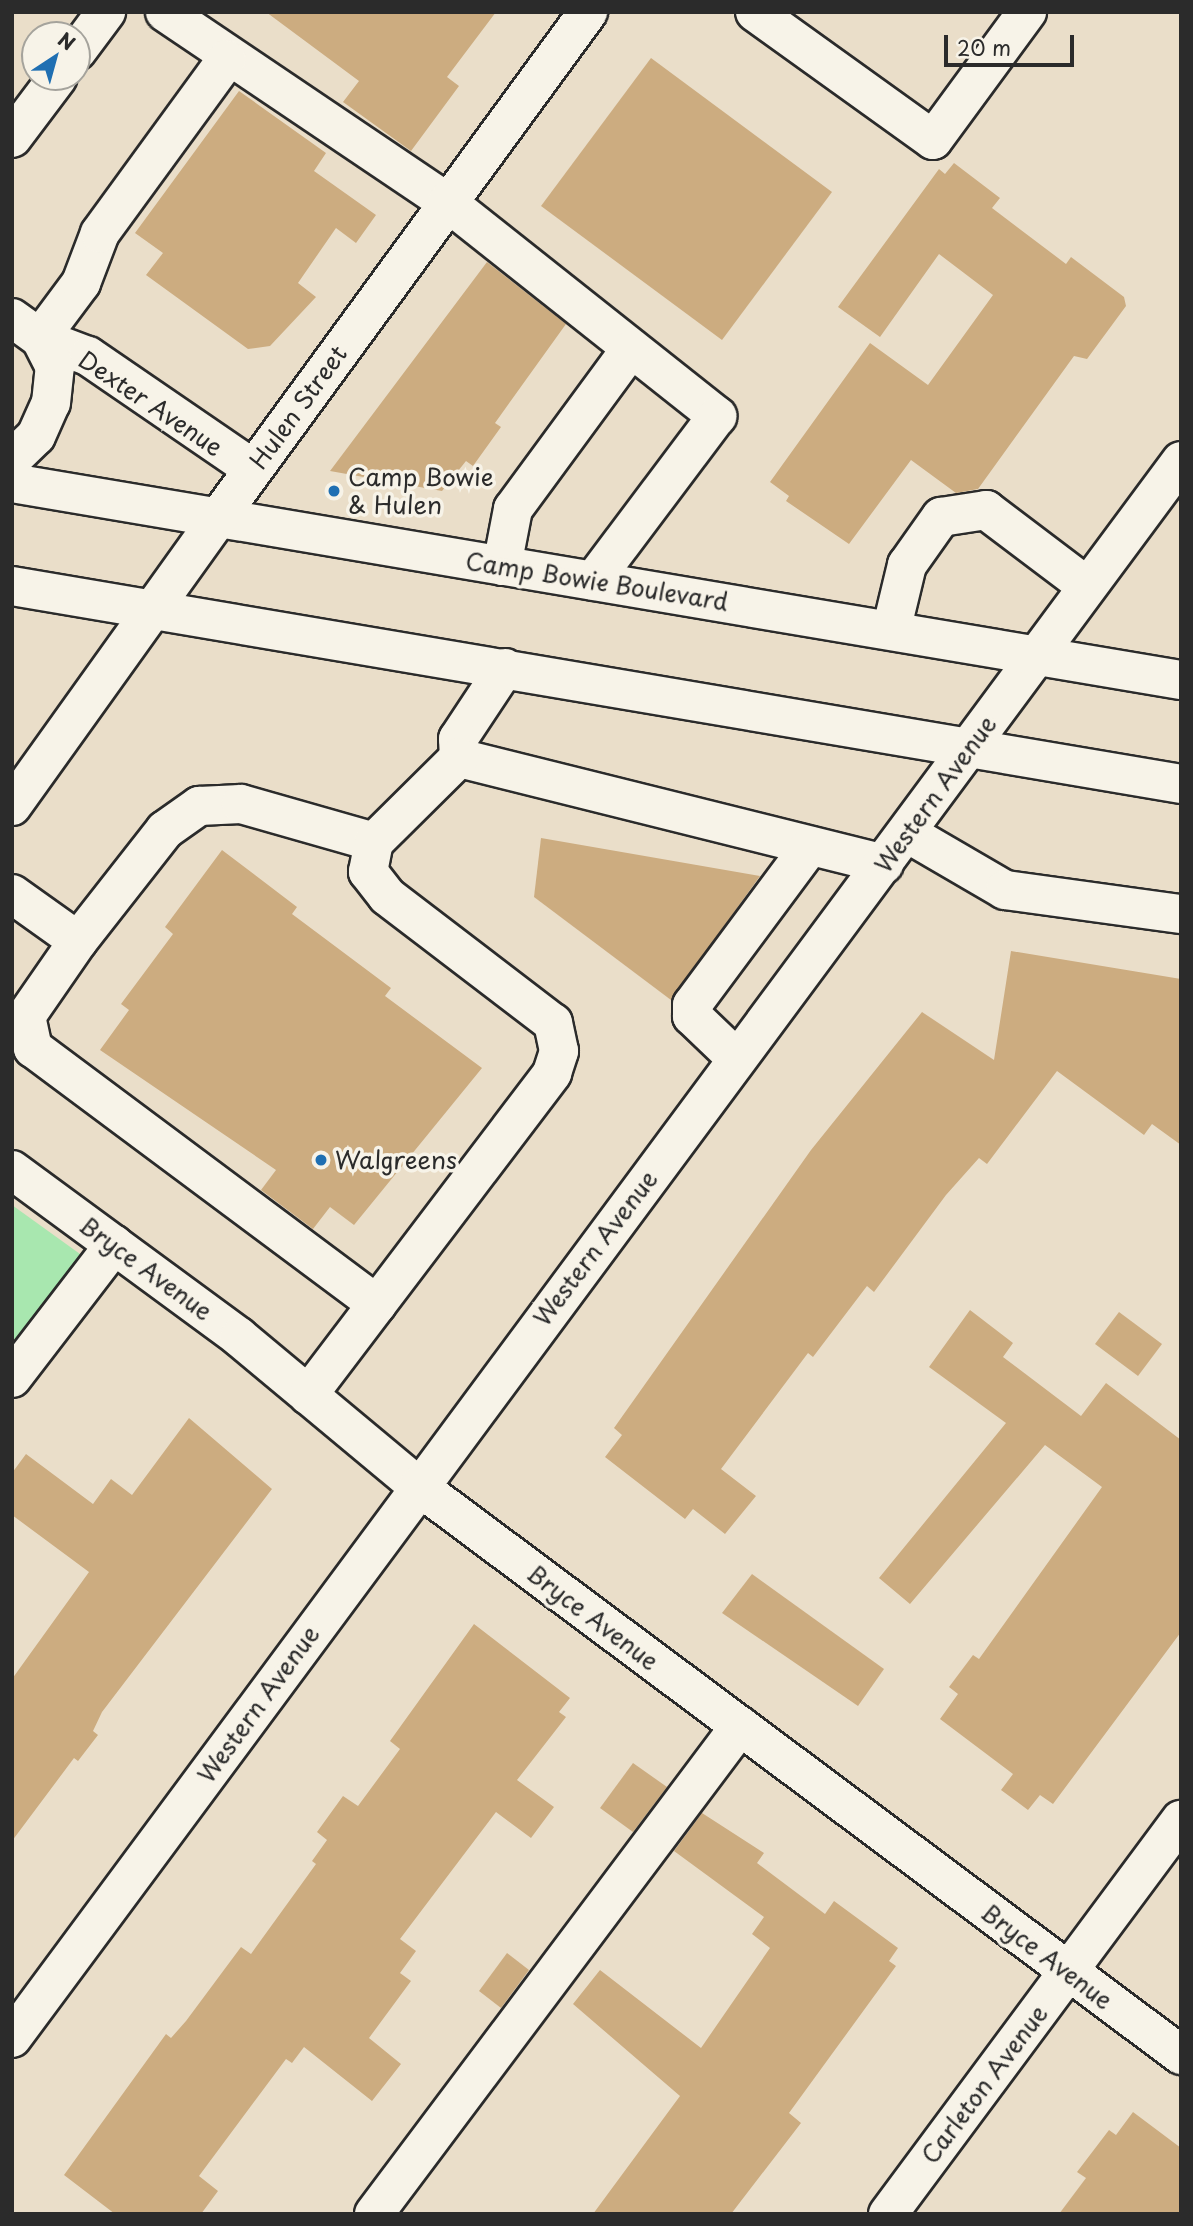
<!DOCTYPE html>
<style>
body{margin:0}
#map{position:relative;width:1193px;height:2226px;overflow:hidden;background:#eadec9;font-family:"Playpen Sans",sans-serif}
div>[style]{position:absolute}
.green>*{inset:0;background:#a8e7af}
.building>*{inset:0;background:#ccac80}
.roads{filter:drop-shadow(2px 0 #2b2b2b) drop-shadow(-2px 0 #2b2b2b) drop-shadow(0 2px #2b2b2b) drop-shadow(0 -2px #2b2b2b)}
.minor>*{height:38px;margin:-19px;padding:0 19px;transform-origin:19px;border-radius:19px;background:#f7f3e8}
.major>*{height:38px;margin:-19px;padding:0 19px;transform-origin:19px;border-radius:19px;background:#f7f3e8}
.dots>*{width:19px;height:19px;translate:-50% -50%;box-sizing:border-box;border:4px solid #f7f3e8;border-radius:50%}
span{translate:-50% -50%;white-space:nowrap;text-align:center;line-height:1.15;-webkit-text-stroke:7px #f7f3e8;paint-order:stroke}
.street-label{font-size:24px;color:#2b2b2b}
.poi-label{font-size:24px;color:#2b2b2b}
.left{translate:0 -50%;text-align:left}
.frame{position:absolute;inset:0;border:14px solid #2b2b2b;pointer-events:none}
.north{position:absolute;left:21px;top:21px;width:70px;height:70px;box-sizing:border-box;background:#f7f3e8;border:2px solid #a5a39c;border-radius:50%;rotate:36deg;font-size:19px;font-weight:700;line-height:28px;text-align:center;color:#2b2b2b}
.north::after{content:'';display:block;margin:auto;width:24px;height:32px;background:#1f6fb2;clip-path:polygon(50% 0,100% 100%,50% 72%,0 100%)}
.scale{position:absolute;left:944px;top:35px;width:130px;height:32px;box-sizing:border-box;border:4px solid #2b2b2b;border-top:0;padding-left:9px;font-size:21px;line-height:24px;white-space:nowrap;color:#2b2b2b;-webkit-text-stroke:5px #f7f3e8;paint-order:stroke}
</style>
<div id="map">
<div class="green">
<div style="clip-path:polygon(12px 1205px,105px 1272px,12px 1399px)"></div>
</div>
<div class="building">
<div style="clip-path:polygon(266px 12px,496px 12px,447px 77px,459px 86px,411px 151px,343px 102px,359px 81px)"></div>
<div style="clip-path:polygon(651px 58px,832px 192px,722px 340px,541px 206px)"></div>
<div style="clip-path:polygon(239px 91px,326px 153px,314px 171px,376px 215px,356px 243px,336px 228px,298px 283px,316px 297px,270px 346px,248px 349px,146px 275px,163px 253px,135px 233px)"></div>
<div style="clip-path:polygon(954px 163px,1000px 198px,992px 208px,1066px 264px,1071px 257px,1124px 297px,1126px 306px,1087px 359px,1074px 356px,978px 489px,956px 493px,911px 460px,849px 544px,786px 501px,789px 496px,770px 482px,870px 343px,928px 385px,993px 295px,939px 254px,880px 337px,838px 307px,939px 169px,945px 174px)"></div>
<div style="clip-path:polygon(487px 262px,566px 324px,495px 423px,501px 427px,473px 466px,466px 461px,442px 491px,330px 471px)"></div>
<div style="clip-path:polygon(541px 838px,760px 876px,671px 1000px,534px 897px)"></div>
<div style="clip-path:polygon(222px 850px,297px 907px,292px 914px,391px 988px,385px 996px,482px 1068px,354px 1225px,330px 1207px,313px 1229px,261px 1190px,276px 1170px,100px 1050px,129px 1010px,121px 1004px,173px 934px,165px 927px)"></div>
<div style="clip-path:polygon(1011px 951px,1181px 979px,1181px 1145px,1152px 1124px,1144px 1135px,1057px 1071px,987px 1164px,979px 1158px,946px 1195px,874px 1292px,867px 1286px,813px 1357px,808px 1353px,721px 1469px,756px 1496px,725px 1534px,693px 1509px,685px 1519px,605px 1457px,622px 1435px,614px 1428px,811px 1150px,922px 1012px,994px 1060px)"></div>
<div style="clip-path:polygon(970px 1310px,1013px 1343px,1003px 1357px,1081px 1416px,1106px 1383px,1181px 1440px,1181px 1632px,1053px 1804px,1040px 1795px,1028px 1810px,1001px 1790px,1013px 1774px,940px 1719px,958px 1694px,949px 1687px,973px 1655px,979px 1659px,1102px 1487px,1045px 1445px,910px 1604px,879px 1578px,1006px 1423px,929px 1367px)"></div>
<div style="clip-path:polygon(1119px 1312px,1162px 1344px,1138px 1376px,1095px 1344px)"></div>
<div style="clip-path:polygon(189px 1418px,272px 1489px,102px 1712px,93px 1731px,98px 1735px,78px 1761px,74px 1758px,12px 1841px,12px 1679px,89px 1572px,12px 1515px,12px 1473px,26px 1454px,93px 1504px,111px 1479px,132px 1495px)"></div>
<div style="clip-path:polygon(752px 1574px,884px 1669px,858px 1706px,722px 1613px)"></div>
<div style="clip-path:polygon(474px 1624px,570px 1698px,559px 1712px,566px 1717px,517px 1780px,554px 1807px,531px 1838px,496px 1812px,400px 1939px,416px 1951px,400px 1973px,411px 1981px,369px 2038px,401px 2064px,372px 2101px,304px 2047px,292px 2063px,286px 2059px,199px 2176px,218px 2191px,201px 2214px,115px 2214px,64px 2175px,166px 2034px,171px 2038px,186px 2021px,241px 1947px,251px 1954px,316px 1864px,312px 1861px,327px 1840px,317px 1832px,343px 1796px,358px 1806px,400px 1749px,390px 1741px)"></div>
<div style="clip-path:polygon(633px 1763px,667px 1787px,633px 1832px,600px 1808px)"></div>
<div style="clip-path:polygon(702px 1813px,764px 1853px,757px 1863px,825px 1914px,834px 1901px,898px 1948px,889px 1961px,896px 1966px,789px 2113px,801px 2123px,731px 2214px,593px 2214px,680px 2096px,573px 2004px,600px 1970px,701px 2048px,770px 1948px,752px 1934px,764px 1917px,674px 1851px)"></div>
<div style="clip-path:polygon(507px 1953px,529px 1970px,501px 2008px,479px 1991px)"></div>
<div style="clip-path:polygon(1133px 2112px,1181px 2148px,1181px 2214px,1059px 2214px,1086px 2178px,1077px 2172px,1109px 2130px,1116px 2135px)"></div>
</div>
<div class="roads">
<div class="minor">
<div style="left:165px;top:12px;width:340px;rotate:34deg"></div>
<div style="left:447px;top:202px;width:345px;rotate:38.4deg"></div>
<div style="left:717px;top:416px;width:206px;rotate:126.9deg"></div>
<div style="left:755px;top:12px;width:219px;rotate:35.7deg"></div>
<div style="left:933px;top:140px;width:159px;rotate:-53.7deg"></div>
<div style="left:77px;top:51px;width:49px;rotate:-53.4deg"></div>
<div style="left:12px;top:138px;width:76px;rotate:-53deg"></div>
<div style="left:12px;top:318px;width:34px;rotate:36deg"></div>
<div style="left:40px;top:338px;width:51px;rotate:20.6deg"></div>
<div style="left:88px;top:356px;width:200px;rotate:34.4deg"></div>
<div style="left:40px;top:338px;width:69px;rotate:-53.3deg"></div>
<div style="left:81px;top:283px;width:53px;rotate:-69.2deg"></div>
<div style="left:100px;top:233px;width:215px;rotate:-53.9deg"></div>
<div style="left:218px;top:518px;width:627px;rotate:-53.82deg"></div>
<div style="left:502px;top:566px;width:58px;rotate:-79.1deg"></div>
<div style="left:513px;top:509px;width:197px;rotate:-53.7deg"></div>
<div style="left:892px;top:627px;width:64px;rotate:-76.4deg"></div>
<div style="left:907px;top:565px;width:59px;rotate:-54.7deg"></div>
<div style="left:941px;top:517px;width:46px;rotate:-8.8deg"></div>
<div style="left:986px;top:510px;width:123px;rotate:37.1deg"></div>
<div style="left:505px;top:668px;width:85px;rotate:123.5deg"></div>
<div style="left:458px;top:739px;width:19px;rotate:87deg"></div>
<div style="left:459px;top:758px;width:438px;rotate:14deg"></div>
<div style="left:907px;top:833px;width:113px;rotate:30.2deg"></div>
<div style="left:1005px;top:890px;width:178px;rotate:7.8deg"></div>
<div style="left:12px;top:894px;width:81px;rotate:35.5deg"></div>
<div style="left:78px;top:941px;width:141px;rotate:-51.9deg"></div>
<div style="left:165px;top:830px;width:42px;rotate:-35.2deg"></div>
<div style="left:199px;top:806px;width:42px;rotate:-2.7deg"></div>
<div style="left:241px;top:804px;width:138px;rotate:15.9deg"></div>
<div style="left:78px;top:941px;width:91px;rotate:124.7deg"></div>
<div style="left:26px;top:1016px;width:33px;rotate:78deg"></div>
<div style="left:33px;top:1048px;width:429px;rotate:36.7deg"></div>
<div style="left:736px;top:1058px;width:61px;rotate:-136.3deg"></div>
<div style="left:692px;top:1016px;width:11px;rotate:-90deg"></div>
<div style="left:692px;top:1005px;width:198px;rotate:-53.4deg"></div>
<div style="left:12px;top:1170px;width:282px;rotate:36.3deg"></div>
<div style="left:239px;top:1337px;width:233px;rotate:39.8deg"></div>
<div style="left:418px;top:1486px;width:952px;rotate:36.71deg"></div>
<div style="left:12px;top:1378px;width:168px;rotate:-52.5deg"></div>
<div style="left:308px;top:1395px;width:404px;rotate:-52.8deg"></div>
<div style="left:552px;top:1073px;width:23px;rotate:-72deg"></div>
<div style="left:559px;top:1051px;width:29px;rotate:-102deg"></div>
<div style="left:553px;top:1023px;width:209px;rotate:-142.6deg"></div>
<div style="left:387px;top:896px;width:31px;rotate:-128deg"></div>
<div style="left:368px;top:872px;width:31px;rotate:-79deg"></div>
<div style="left:374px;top:842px;width:120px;rotate:-44.7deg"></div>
<div style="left:12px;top:2038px;width:1963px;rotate:-53.45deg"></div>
<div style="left:374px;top:2214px;width:610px;rotate:-53.13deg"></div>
<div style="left:888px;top:2214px;width:491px;rotate:-53.4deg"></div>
</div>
<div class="major">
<div style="left:12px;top:459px;width:33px;rotate:-44deg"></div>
<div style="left:36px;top:436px;width:36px;rotate:-66deg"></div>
<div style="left:51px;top:403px;width:36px;rotate:-84deg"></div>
<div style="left:55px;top:367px;width:33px;rotate:-117deg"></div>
<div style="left:12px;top:483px;width:1185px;rotate:9.57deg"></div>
<div style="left:12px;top:586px;width:1186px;rotate:9.61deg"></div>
<div style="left:12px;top:806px;width:354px;rotate:-54.4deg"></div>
</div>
</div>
<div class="dots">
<div style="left:334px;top:491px;background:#1f6fb2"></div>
<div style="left:321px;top:1160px;background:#1f6fb2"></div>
</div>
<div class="street-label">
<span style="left:151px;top:403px;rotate:34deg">Dexter Avenue</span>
<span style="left:298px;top:407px;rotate:-54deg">Hulen Street</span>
<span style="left:597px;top:581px;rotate:9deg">Camp Bowie Boulevard</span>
<span style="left:935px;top:794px;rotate:-54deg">Western Avenue</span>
<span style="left:595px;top:1248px;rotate:-53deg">Western Avenue</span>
<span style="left:146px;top:1268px;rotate:36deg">Bryce Avenue</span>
<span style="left:593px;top:1617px;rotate:37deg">Bryce Avenue</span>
<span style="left:258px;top:1704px;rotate:-54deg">Western Avenue</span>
<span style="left:1047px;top:1956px;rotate:37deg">Bryce Avenue</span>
<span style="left:984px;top:2084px;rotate:-53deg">Carleton Avenue</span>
</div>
<div class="poi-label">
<span class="left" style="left:348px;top:491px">Camp Bowie<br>&amp; Hulen</span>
<span class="left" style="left:335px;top:1160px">Walgreens</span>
</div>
<div class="frame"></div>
<div class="north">N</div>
<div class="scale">20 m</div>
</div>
